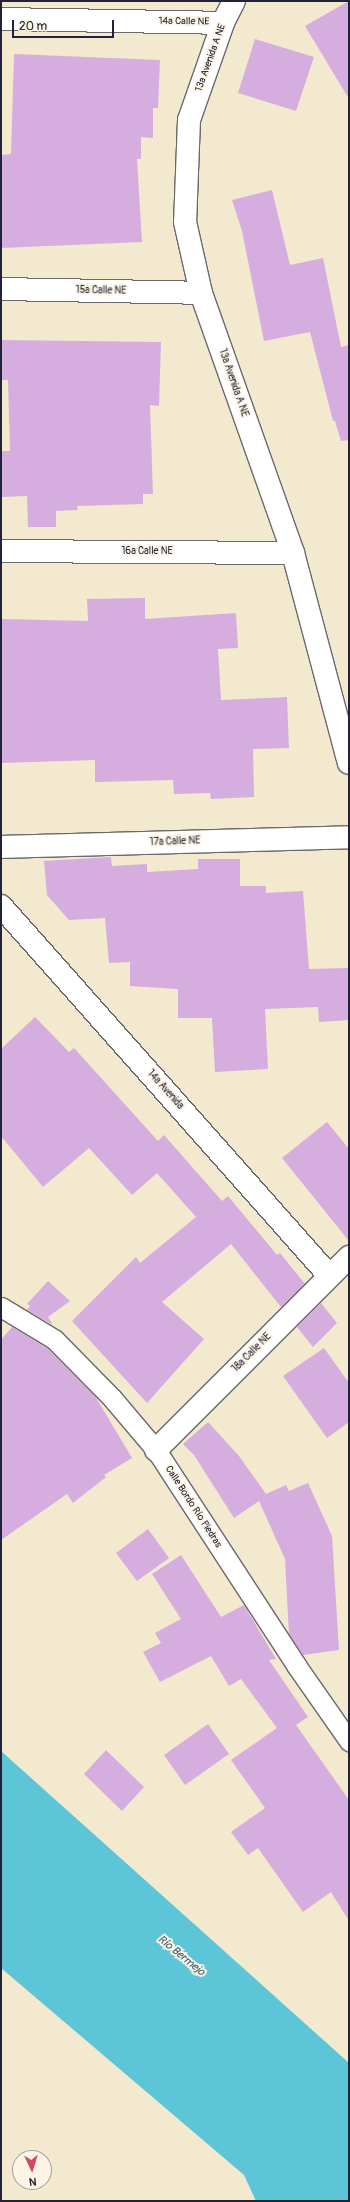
<!DOCTYPE html>
<meta charset="utf-8">
<style>
body{margin:0}
#map{position:relative;width:350px;height:2202px;overflow:hidden;background:#f2e9ce;font-family:Pangolin,sans-serif}
div>[style]{position:absolute}
.water>*{inset:0;background:#5cc5d8}
.building>*{inset:0;background:#d6addf}
.roads{filter:drop-shadow(1px 0 #6b686e) drop-shadow(-1px 0 #6b686e) drop-shadow(0 1px #6b686e) drop-shadow(0 -1px #6b686e)}
.lane>*{height:19px;margin:-9.5px;padding:0 9.5px;transform-origin:9.5px;border-radius:9.5px;background:#fff}
.street>*{height:22px;margin:-11px;padding:0 11px;transform-origin:11px;border-radius:11px;background:#fff}
span{translate:-50% -50%;white-space:nowrap;text-align:center;line-height:1.15;-webkit-text-stroke:4px #fcf5e5;paint-order:stroke}
.street-label{font-size:10px;color:#22223b}
.water-label{font-size:11px;color:#365b72;font-style:italic}
.frame{position:absolute;inset:0;border:2px solid #22223b;pointer-events:none}
.north{position:absolute;left:12px;top:2150px;width:40px;height:40px;box-sizing:border-box;background:#fcf5e5;border:1px solid #a5a1a1;border-radius:50%;rotate:176deg;font-size:11px;font-weight:700;line-height:16px;text-align:center;color:#22223b}
.north::after{content:'';display:block;margin:auto;width:14px;height:18px;background:#d1495b;clip-path:polygon(50% 0,100% 100%,50% 72%,0 100%)}
.scale{position:absolute;left:12px;top:20px;width:102px;height:18px;box-sizing:border-box;border:2px solid #22223b;border-top:0;padding-left:5px;font-size:12px;line-height:14px;white-space:nowrap;color:#22223b;-webkit-text-stroke:3px #fcf5e5;paint-order:stroke}
</style>
<div id="map">
<div class="water">
<div style="clip-path:polygon(1px 1751px,349px 2063px,349px 2201px,256px 2201px,244px 2175px,1px 1968px)"></div>
</div>
<div class="building">
<div style="clip-path:polygon(349px 1px,349px 99px,305px 26px)"></div>
<div style="clip-path:polygon(255px 39px,314px 57px,296px 111px,238px 93px)"></div>
<div style="clip-path:polygon(14px 54px,160px 60px,158px 108px,153px 108px,153px 138px,141px 137px,141px 159px,137px 159px,142px 242px,1px 248px,1px 155px,11px 154px)"></div>
<div style="clip-path:polygon(272px 190px,290px 265px,323px 258px,341px 347px,349px 345px,349px 440px,341px 441px,335px 421px,333px 421px,310px 332px,264px 341px,242px 231px,232px 200px)"></div>
<div style="clip-path:polygon(1px 340px,161px 342px,159px 406px,150px 405px,153px 494px,143px 494px,143px 504px,77px 506px,78px 510px,56px 511px,56px 527px,28px 527px,27px 496px,1px 497px,1px 451px,10px 451px,8px 380px,1px 380px)"></div>
<div style="clip-path:polygon(145px 598px,145px 619px,236px 613px,238px 648px,218px 649px,221px 700px,287px 697px,289px 748px,253px 749px,254px 797px,211px 799px,210px 793px,174px 794px,173px 780px,95px 782px,95px 760px,1px 763px,1px 619px,88px 621px,87px 599px)"></div>
<div style="clip-path:polygon(111px 857px,112px 866px,147px 864px,147px 872px,198px 869px,198px 859px,240px 859px,240px 886px,266px 886px,266px 893px,303px 891px,309px 969px,349px 968px,349px 1020px,319px 1022px,318px 1007px,265px 1009px,268px 1069px,215px 1072px,212px 1018px,178px 1018px,178px 989px,130px 986px,130px 962px,109px 963px,105px 918px,69px 920px,47px 895px,44px 861px)"></div>
<div style="clip-path:polygon(35px 1017px,69px 1052px,74px 1048px,158px 1141px,164px 1135px,222px 1201px,228px 1196px,277px 1255px,280px 1253px,305px 1284px,281px 1307px,231px 1244px,162px 1302px,204px 1339px,147px 1403px,72px 1321px,136px 1257px,140px 1263px,196px 1217px,157px 1173px,132px 1195px,89px 1148px,43px 1187px,1px 1136px,1px 1049px)"></div>
<div style="clip-path:polygon(327px 1122px,349px 1149px,349px 1241px,282px 1158px)"></div>
<div style="clip-path:polygon(48px 1281px,70px 1301px,48px 1317px,53px 1325px,27px 1310px,30px 1306px,27px 1304px)"></div>
<div style="clip-path:polygon(321px 1303px,337px 1323px,313px 1347px,297px 1327px)"></div>
<div style="clip-path:polygon(12px 1327px,47px 1348px,95px 1396px,132px 1458px,104px 1475px,106px 1477px,73px 1503px,67px 1494px,1px 1540px,1px 1340px)"></div>
<div style="clip-path:polygon(324px 1348px,349px 1383px,349px 1422px,327px 1438px,283px 1376px)"></div>
<div style="clip-path:polygon(208px 1422px,239px 1456px,266px 1494px,286px 1485px,289px 1491px,308px 1483px,332px 1536px,339px 1650px,303px 1655px,289px 1635px,285px 1559px,259px 1501px,234px 1518px,194px 1455px,183px 1444px)"></div>
<div style="clip-path:polygon(148px 1529px,169px 1558px,137px 1581px,116px 1553px)"></div>
<div style="clip-path:polygon(181px 1555px,221px 1617px,244px 1605px,276px 1659px,269px 1660px,308px 1717px,296px 1725px,349px 1800px,349px 1921px,331px 1892px,303px 1912px,258px 1848px,248px 1855px,231px 1832px,265px 1808px,231px 1760px,277px 1728px,241px 1679px,229px 1686px,211px 1656px,160px 1682px,143px 1652px,161px 1643px,155px 1633px,181px 1619px,152px 1574px)"></div>
<div style="clip-path:polygon(208px 1724px,229px 1754px,185px 1785px,164px 1755px)"></div>
<div style="clip-path:polygon(106px 1750px,144px 1787px,122px 1811px,84px 1774px)"></div>
</div>
<div class="roads">
<div class="lane">
<div style="left:1px;top:1307px;width:62px;rotate:31.1deg"></div>
<div style="left:54px;top:1339px;width:83px;rotate:45.5deg"></div>
<div style="left:112px;top:1398px;width:68px;rotate:49.8deg"></div>
<div style="left:156px;top:1450px;width:257px;rotate:56.9deg"></div>
<div style="left:296px;top:1665px;width:93px;rotate:55.1deg"></div>
</div>
<div class="street">
<div style="left:234px;top:1px;width:25px;rotate:117deg"></div>
<div style="left:223px;top:23px;width:103px;rotate:109.3deg"></div>
<div style="left:189px;top:120px;width:102px;rotate:92.2deg"></div>
<div style="left:185px;top:222px;width:73px;rotate:77.3deg"></div>
<div style="left:201px;top:293px;width:276px;rotate:70.5deg"></div>
<div style="left:293px;top:553px;width:217px;rotate:75.1deg"></div>
<div style="left:1px;top:19px;width:222px;rotate:1deg"></div>
<div style="left:1px;top:289px;width:200px;rotate:1.1deg"></div>
<div style="left:1px;top:551px;width:292px;rotate:0.4deg"></div>
<div style="left:1px;top:847px;width:348px;rotate:-1.6deg"></div>
<div style="left:1px;top:906px;width:494px;rotate:48.4deg"></div>
<div style="left:156px;top:1450px;width:273px;rotate:-45deg"></div>
</div>
</div>
<div class="street-label">
<span style="left:184px;top:22px;rotate:1deg">14a Calle NE</span>
<span style="left:211px;top:58px;rotate:-70deg">13a Avenida A NE</span>
<span style="left:101px;top:291px;rotate:1deg">15a Calle NE</span>
<span style="left:233px;top:383px;rotate:71deg">13a Avenida A NE</span>
<span style="left:147px;top:552px">16a Calle NE</span>
<span style="left:175px;top:842px;rotate:-2deg">17a Calle NE</span>
<span style="left:165px;top:1090px;rotate:48deg">14a Avenida</span>
<span style="left:252px;top:1353px;rotate:-45deg">18a Calle NE</span>
<span style="left:193px;top:1507px;rotate:57deg">Calle Bordo Río Piedras</span>
</div>
<div class="water-label">
<span style="left:181px;top:1956px;rotate:39deg">Río Bermejo</span>
</div>
<div class="frame"></div>
<div class="north">N</div>
<div class="scale">20 m</div>
</div>
